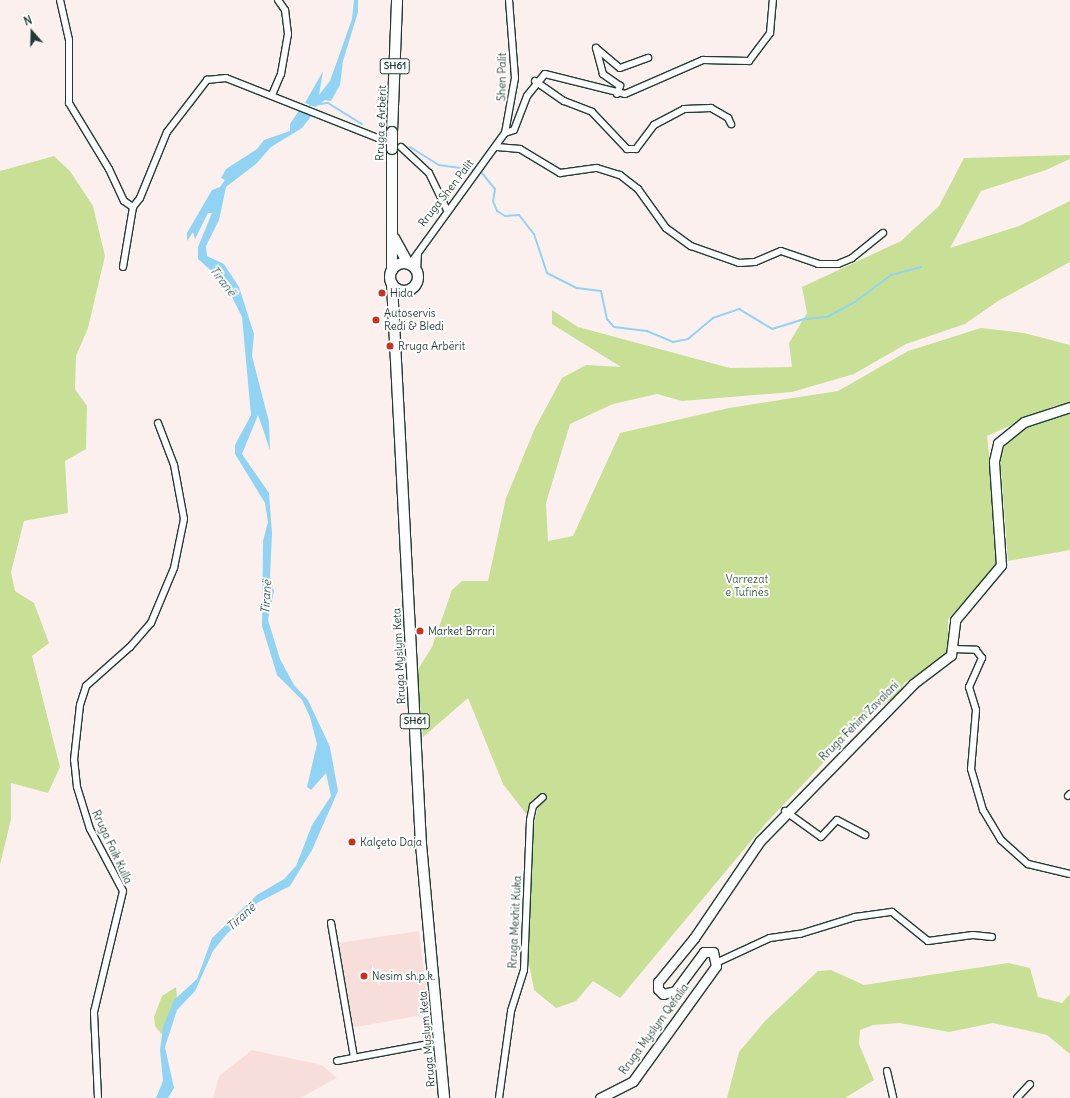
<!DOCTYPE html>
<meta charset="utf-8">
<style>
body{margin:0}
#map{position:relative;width:1070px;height:1098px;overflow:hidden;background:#fcf0ee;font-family:Delius,sans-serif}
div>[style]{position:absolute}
.built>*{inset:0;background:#f8deda}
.green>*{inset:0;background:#c8e095}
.water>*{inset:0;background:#90d3f2}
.stream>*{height:2px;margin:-1px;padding:0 1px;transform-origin:1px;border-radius:1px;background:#90d3f2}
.roads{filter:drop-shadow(1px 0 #1f3d34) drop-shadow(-1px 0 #1f3d34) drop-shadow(0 1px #1f3d34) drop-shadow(0 -1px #1f3d34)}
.street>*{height:6px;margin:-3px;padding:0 3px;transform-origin:3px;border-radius:3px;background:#fff}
.secondary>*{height:9px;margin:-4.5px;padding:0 4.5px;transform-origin:4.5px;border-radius:4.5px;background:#fff}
.primary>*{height:10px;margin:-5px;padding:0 5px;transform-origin:5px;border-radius:5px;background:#fff}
.primary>.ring{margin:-5px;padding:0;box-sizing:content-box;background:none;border:10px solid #fff;border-radius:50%}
.bridges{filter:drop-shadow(1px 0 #1f3d34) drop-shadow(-1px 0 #1f3d34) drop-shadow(0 1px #1f3d34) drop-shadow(0 -1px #1f3d34)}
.primary-bridge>*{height:10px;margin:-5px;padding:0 5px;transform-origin:5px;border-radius:5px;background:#fff}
.dots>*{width:11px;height:11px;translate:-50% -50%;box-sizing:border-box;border:2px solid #fff;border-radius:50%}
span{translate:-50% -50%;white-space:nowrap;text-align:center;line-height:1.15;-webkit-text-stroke:4px #fff;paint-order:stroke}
.shield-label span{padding:1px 3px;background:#fff;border:1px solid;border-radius:3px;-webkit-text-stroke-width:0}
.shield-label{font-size:10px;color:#1f3d34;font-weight:700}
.street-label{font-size:11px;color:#1f3d34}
.poi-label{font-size:11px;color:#1f3d34}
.left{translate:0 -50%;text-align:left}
.park-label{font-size:11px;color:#415e47}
.water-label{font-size:12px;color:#3b6264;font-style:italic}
.north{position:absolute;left:12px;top:12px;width:40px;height:40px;-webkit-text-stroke:3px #fff;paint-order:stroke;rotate:340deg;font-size:11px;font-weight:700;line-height:16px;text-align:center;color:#1f3d34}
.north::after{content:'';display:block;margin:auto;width:14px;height:18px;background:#1f3d34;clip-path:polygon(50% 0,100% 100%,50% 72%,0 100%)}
</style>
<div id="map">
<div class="built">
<div style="clip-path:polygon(419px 931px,429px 1014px,350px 1028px,338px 943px)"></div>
<div style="clip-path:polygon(252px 1050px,322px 1065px,337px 1078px,300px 1098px,213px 1098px,219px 1076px)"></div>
</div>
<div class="green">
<div style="clip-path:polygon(1070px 155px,1070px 159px,1046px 170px,981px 191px,950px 248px,1019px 226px,1070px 201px,1070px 262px,998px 301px,965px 324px,906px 344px,854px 374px,792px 392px,682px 401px,657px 394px,613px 404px,570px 424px,546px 503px,548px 541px,573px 536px,620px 433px,729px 408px,838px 391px,908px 351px,981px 328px,1024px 333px,1070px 345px,1070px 404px,1054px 406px,987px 436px,998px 538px,996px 567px,948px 619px,948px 652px,944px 659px,904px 683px,901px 692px,868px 716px,766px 823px,620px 998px,593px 981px,576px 1001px,556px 1008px,534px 990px,528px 958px,533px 827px,539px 804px,531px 804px,527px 815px,503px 784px,468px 698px,423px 737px,417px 671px,432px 647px,452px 590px,462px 581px,488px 581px,506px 498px,535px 428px,562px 378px,586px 365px,621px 367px,552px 324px,552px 310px,578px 327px,730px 368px,792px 367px,789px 343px,807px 313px,802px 287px,901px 241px,939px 206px,964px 158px)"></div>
<div style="clip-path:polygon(54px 156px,70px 171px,93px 206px,105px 256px,88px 328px,76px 356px,75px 389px,87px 406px,86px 449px,65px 461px,68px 513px,24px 521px,11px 572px,15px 591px,34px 603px,49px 643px,32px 656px,60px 767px,48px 793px,11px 783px,11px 819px,0 865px,0 171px)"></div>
<div style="clip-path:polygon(1070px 412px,1070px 550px,1008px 561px,1000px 455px,1013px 432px)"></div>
<div style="clip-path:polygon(1008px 963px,1030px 968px,1038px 997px,1062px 1003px,1070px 994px,1070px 1054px,1047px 1035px,993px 1023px,949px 1032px,900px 1023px,873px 1025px,860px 1030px,859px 1044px,874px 1080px,845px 1098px,727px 1098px,739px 1052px,765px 1021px,818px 971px,831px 970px,864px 985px)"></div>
<div style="clip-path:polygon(176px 987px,177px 997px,163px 1036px,155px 1026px,154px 1017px,162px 996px)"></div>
</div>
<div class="water">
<div style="clip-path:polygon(354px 0,358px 0,358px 12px,343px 61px,340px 85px,331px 101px,325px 100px,315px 107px,305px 103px,323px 71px,319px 95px,330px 81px,352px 19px)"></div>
<div style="clip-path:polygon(300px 109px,313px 114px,302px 128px,271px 147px,256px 164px,226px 187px,219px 220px,206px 246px,207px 256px,224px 264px,239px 287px,254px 334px,252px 356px,269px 422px,270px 450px,258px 415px,242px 454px,269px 493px,272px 533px,270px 577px,274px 591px,268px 620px,280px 659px,294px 685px,308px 700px,330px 747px,338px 791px,312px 850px,290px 886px,257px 903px,225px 936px,213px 951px,195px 991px,177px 1010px,165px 1047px,174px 1088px,168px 1098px,156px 1098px,163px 1081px,160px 1050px,163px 1027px,174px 1000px,197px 979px,212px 938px,257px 895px,284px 879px,296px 866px,312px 825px,331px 796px,326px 773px,311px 790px,307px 787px,317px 744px,310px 717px,302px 700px,277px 675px,262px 626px,263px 541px,268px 522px,265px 503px,235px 454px,235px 445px,251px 415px,242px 317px,225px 283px,198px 259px,198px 247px,212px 213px,208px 213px,195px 239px,193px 232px,187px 241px,187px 233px,212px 190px,220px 187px,225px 180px,221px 178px,226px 169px,257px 149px,264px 140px,290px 131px,290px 124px)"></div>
</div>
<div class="stream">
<div style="left:310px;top:105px;width:18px;rotate:-6deg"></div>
<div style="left:328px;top:103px;width:40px;rotate:32deg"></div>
<div style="left:410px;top:147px;width:34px;rotate:32deg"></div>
<div style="left:439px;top:165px;width:36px;rotate:8deg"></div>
<div style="left:482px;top:173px;width:21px;rotate:51deg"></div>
<div style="left:495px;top:189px;width:12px;rotate:99deg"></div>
<div style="left:493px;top:201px;width:11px;rotate:68deg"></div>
<div style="left:497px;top:211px;width:9px;rotate:32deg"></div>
<div style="left:505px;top:216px;width:14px;rotate:-4deg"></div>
<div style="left:519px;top:215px;width:24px;rotate:52deg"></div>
<div style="left:534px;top:234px;width:41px;rotate:71.6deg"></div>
<div style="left:547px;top:273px;width:34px;rotate:27deg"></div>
<div style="left:577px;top:288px;width:24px;rotate:7deg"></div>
<div style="left:601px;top:291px;width:29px;rotate:78deg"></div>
<div style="left:607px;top:319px;width:11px;rotate:49deg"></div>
<div style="left:614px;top:327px;width:33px;rotate:7deg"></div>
<div style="left:647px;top:331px;width:28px;rotate:23deg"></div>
<div style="left:673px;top:342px;width:15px;rotate:-11deg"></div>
<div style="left:688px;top:339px;width:33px;rotate:-40deg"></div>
<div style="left:713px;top:318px;width:28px;rotate:-19deg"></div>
<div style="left:739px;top:309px;width:39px;rotate:31deg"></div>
<div style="left:772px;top:329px;width:34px;rotate:-17deg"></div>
<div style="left:804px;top:319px;width:23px;rotate:-5deg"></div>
<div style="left:827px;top:317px;width:32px;rotate:-28deg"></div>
<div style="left:855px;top:302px;width:45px;rotate:-36.9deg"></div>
<div style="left:891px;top:275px;width:31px;rotate:-15deg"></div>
</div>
<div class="roads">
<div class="street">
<div style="left:60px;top:0;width:41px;rotate:77.3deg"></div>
<div style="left:69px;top:40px;width:63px;rotate:90deg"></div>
<div style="left:69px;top:103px;width:77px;rotate:58.8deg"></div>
<div style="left:109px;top:169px;width:35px;rotate:65deg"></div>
<div style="left:124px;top:201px;width:11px;rotate:34deg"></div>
<div style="left:535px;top:81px;width:35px;rotate:35deg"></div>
<div style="left:564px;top:101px;width:30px;rotate:21deg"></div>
<div style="left:592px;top:112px;width:51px;rotate:46.6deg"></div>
<div style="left:627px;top:149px;width:9px"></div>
<div style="left:636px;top:149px;width:30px;rotate:-53deg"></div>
<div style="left:654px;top:125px;width:34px;rotate:-28deg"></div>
<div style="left:684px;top:109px;width:27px;rotate:-2deg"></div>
<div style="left:711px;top:108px;width:20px;rotate:30deg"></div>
<div style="left:728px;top:118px;width:7px;rotate:63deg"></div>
<div style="left:617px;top:94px;width:9px;rotate:-69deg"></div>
<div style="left:620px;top:86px;width:21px;rotate:-145deg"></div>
<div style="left:603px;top:74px;width:27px;rotate:-105deg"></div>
<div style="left:596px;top:48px;width:31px;rotate:40deg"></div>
<div style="left:620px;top:68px;width:30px;rotate:-20deg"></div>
<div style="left:272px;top:95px;width:23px;rotate:-67deg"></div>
<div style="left:281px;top:74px;width:41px;rotate:-80.1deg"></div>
<div style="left:288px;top:34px;width:24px;rotate:-97deg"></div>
<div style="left:285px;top:10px;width:12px;rotate:-125deg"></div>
<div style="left:505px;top:133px;width:9px;rotate:-18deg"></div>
<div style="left:514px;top:130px;width:36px;rotate:-69deg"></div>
<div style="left:527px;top:96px;width:28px;rotate:-51deg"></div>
<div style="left:545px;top:74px;width:82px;rotate:14deg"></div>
<div style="left:625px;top:94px;width:85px;rotate:-23.6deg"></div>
<div style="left:703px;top:60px;width:46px;rotate:1.2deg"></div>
<div style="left:749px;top:61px;width:35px;rotate:-53deg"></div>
<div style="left:770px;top:33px;width:33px;rotate:-85deg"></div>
<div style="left:401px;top:147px;width:38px;rotate:43deg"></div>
<div style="left:429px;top:173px;width:41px;rotate:64.1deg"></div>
<div style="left:497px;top:147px;width:23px;rotate:5deg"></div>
<div style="left:520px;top:149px;width:47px;rotate:31deg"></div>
<div style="left:560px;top:173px;width:37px;rotate:-8deg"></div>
<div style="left:597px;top:168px;width:24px;rotate:17deg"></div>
<div style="left:620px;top:175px;width:23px;rotate:38deg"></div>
<div style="left:638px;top:189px;width:48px;rotate:54.3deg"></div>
<div style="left:666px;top:228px;width:31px;rotate:36deg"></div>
<div style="left:691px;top:246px;width:51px;rotate:19.5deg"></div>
<div style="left:739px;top:263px;width:16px;rotate:-4deg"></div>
<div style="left:755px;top:262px;width:28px;rotate:-23deg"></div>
<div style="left:781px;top:251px;width:39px;rotate:19deg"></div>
<div style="left:818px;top:264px;width:20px"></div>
<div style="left:838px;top:264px;width:15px;rotate:-23deg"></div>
<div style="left:852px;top:258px;width:40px;rotate:-39deg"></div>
<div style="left:410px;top:264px;width:162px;rotate:-54.1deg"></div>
<div style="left:505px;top:133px;width:56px;rotate:-79.7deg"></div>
<div style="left:515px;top:78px;width:78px;rotate:-94.4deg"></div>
<div style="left:123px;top:267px;width:61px;rotate:-80.5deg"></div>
<div style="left:133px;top:207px;width:11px;rotate:-52deg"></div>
<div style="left:140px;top:198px;width:71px;rotate:-67.8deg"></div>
<div style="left:167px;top:132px;width:66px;rotate:-52.4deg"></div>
<div style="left:207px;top:80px;width:19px;rotate:-6deg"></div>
<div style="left:226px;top:78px;width:174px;rotate:21.6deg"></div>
<div style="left:417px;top:271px;width:17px;rotate:-87deg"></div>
<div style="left:953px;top:649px;width:23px;rotate:2deg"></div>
<div style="left:976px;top:650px;width:10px;rotate:53deg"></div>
<div style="left:982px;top:658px;width:32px;rotate:114deg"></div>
<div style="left:969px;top:687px;width:24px;rotate:73deg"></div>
<div style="left:976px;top:710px;width:59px;rotate:94.8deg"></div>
<div style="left:971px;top:769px;width:43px;rotate:73.7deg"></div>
<div style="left:983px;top:810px;width:35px;rotate:59deg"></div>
<div style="left:1001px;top:840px;width:36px;rotate:42deg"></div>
<div style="left:1028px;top:864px;width:43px;rotate:13.4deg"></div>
<div style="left:1068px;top:796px;width:3px;rotate:-45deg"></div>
<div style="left:785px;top:811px;width:44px;rotate:35.8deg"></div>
<div style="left:821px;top:837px;width:23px;rotate:-47deg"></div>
<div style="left:837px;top:820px;width:32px;rotate:28deg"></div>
<div style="left:331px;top:923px;width:137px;rotate:80.3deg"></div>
<div style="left:718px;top:962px;width:57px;rotate:-24.8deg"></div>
<div style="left:770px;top:938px;width:30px;rotate:-8deg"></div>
<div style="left:800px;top:934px;width:58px;rotate:-17.2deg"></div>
<div style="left:855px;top:917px;width:37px;rotate:-8deg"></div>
<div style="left:892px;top:912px;width:46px;rotate:38.9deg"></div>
<div style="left:928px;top:941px;width:45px;rotate:-7.6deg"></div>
<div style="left:973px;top:935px;width:19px;rotate:6deg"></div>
<div style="left:337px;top:1061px;width:104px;rotate:-10.6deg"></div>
<div style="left:887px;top:1071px;width:28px;rotate:77deg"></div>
<div style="left:98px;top:1098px;width:86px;rotate:-92.7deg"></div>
<div style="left:94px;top:1012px;width:124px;rotate:-76.5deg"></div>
<div style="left:123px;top:891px;width:70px;rotate:-118deg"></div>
<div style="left:90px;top:829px;width:44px;rotate:-107.2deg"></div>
<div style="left:77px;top:787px;width:27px;rotate:-96deg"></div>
<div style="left:74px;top:760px;width:55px;rotate:-83.8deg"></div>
<div style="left:80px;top:705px;width:20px;rotate:-72deg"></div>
<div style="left:86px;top:686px;width:59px;rotate:-41.6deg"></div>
<div style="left:130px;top:647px;width:32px;rotate:-49deg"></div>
<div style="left:151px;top:623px;width:60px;rotate:-67.3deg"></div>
<div style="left:174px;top:568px;width:50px;rotate:-78.5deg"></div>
<div style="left:184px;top:519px;width:55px;rotate:-100.5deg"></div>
<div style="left:174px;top:465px;width:45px;rotate:-110.9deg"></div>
<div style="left:499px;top:1098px;width:88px;rotate:-82.1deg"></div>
<div style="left:511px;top:1011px;width:43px;rotate:-72.4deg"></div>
<div style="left:524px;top:970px;width:150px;rotate:-87.7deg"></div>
<div style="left:530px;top:820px;width:14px;rotate:-78deg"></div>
<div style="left:533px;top:806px;width:13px;rotate:-42deg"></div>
<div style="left:1017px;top:1098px;width:19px;rotate:-47deg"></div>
</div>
<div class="secondary">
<div style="left:600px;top:1098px;width:37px;rotate:-27deg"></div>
<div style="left:633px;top:1081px;width:142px;rotate:-54.2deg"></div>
<div style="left:716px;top:966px;width:14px;rotate:-102deg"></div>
<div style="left:713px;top:952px;width:9px;rotate:180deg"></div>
<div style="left:704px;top:952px;width:49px;rotate:126.6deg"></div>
<div style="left:675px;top:991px;width:12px;rotate:166deg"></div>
<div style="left:663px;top:994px;width:7px;rotate:-135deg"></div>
<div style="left:658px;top:989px;width:7px;rotate:-90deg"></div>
<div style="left:658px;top:982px;width:57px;rotate:-50.7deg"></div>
<div style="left:694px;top:938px;width:117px;rotate:-55.8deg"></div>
<div style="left:760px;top:841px;width:219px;rotate:-45.7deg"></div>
<div style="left:913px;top:684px;width:48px;rotate:-37.3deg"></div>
<div style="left:951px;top:655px;width:35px;rotate:-83deg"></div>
<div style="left:955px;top:620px;width:72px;rotate:-50.1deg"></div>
<div style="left:1001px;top:565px;width:104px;rotate:-93.9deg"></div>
<div style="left:994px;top:461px;width:18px;rotate:-77deg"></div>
<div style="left:998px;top:443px;width:33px;rotate:-39deg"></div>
<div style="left:1024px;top:422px;width:48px;rotate:-18.1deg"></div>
</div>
<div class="primary">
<div style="left:392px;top:132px;width:132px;rotate:-87.8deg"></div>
<div style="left:394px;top:238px;width:29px;rotate:61deg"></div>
<div class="ring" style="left:390px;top:263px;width:18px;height:18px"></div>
<div style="left:392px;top:270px;width:121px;rotate:-90deg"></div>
<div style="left:392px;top:284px;width:561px;rotate:87.04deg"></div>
<div style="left:421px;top:844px;width:255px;rotate:84.8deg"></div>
</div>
</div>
<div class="bridges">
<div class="primary-bridge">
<div style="left:392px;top:149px;width:17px;rotate:-90deg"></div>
</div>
</div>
<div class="dots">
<div style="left:382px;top:293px;background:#c8321e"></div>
<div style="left:376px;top:320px;background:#c8321e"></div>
<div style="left:390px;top:346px;background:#c8321e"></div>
<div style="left:420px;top:631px;background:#c8321e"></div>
<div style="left:352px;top:842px;background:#c8321e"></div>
<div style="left:364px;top:976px;background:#c8321e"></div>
</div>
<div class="shield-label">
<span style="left:395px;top:66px">SH61</span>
<span style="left:415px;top:721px">SH61</span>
</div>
<div class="street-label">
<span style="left:502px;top:77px;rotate:-89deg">Shen Palit</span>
<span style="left:381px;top:123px;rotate:-88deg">Rruga e Arbërit</span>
<span style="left:446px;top:193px;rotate:-52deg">Rruga Shen Palit</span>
<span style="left:399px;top:656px;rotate:-93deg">Rruga Myslym Keta</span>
<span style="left:859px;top:721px;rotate:-45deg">Rruga Fehim Zavalani</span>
<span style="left:112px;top:847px;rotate:65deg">Rruga Faik Kulla</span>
<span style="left:515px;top:922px;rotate:-87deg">Rruga Mexhit Kuka</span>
<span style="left:654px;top:1029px;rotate:-54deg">Rruga Myslym Qefalia</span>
<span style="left:427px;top:1039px;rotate:-95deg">Rruga Myslym Keta</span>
</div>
<div class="poi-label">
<span class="left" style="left:390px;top:293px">Hida</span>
<span class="left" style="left:384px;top:320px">Autoservis<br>Redi &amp; Bledi</span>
<span class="left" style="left:398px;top:346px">Rruga Arbërit</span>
<span class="left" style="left:428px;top:631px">Market Brrari</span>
<span class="left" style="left:360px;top:842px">Kalçeto Daja</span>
<span class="left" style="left:372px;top:976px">Nesim sh.p.k.</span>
</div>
<div class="park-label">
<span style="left:747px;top:586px">Varrezat<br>e Tufinës</span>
</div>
<div class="water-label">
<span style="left:223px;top:281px;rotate:52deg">Tiranë</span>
<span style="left:266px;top:597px;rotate:-87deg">Tiranë</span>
<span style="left:241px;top:917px;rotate:-43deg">Tiranë</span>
</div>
<div class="north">N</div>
</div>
